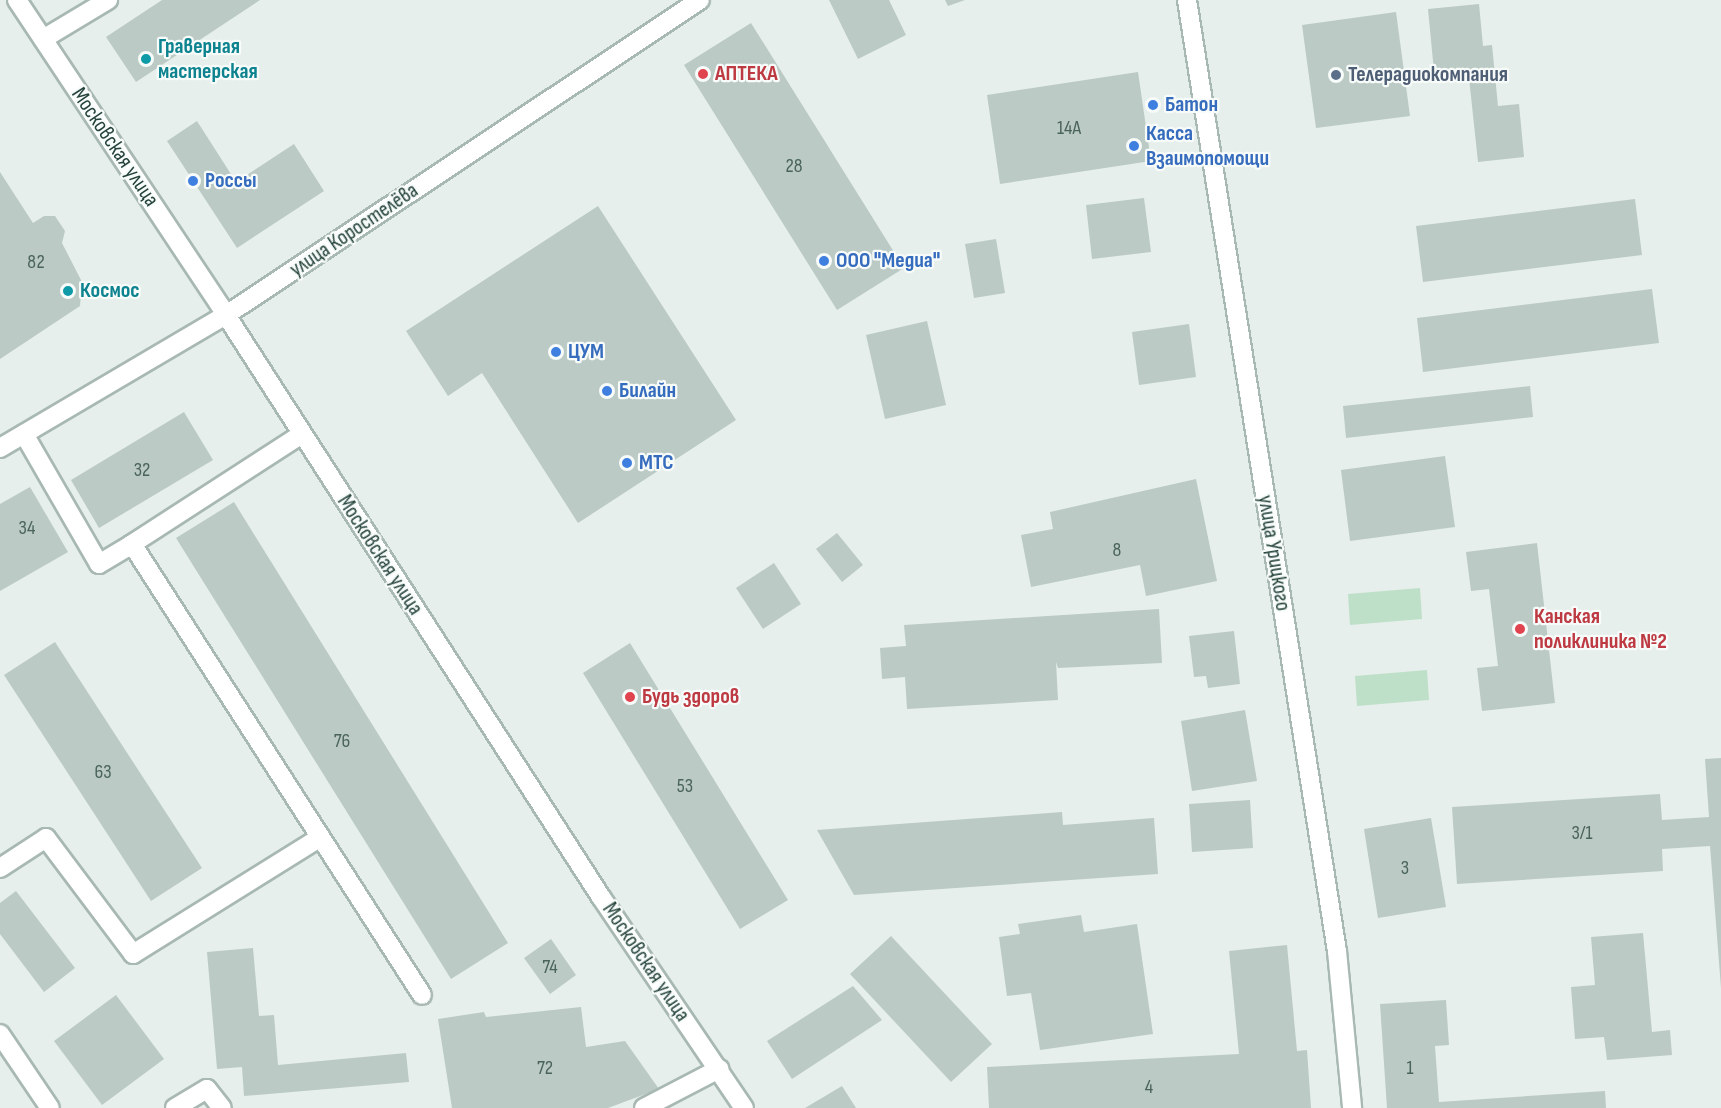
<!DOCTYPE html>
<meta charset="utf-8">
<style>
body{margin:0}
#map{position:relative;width:1721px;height:1108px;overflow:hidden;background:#e6efeb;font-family:"Sofia Sans Condensed",sans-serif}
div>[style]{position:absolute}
.green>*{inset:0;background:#bfe0c8}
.building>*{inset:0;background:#bbcac4}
.roads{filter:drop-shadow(2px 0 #a8b8b2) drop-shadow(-2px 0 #a8b8b2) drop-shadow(0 2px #a8b8b2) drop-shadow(0 -2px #a8b8b2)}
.minor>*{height:18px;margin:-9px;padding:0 9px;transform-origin:9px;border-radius:9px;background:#fff}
.dots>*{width:16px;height:16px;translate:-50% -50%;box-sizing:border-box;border:3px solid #f7fbf9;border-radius:50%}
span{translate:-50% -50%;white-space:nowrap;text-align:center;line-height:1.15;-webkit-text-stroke:4.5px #f7fbf9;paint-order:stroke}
.number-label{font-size:20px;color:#4a645c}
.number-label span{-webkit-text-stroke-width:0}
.culture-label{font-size:22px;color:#0d838f;font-weight:700}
.left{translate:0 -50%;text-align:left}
.health-label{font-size:22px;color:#be3a42;font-weight:700}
.service-label{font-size:22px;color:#4e5e75;font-weight:700}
.shop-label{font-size:22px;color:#366cbe;font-weight:700}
.street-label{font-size:22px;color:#24423a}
</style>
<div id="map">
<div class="green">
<div style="clip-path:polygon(1420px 588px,1422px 619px,1350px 625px,1348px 594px)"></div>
<div style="clip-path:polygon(1427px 670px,1429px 700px,1357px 706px,1355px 676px)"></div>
</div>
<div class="building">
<div style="clip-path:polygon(162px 0,260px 0,136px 82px,106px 37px)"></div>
<div style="clip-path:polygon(829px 0,889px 0,906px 35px,858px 59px)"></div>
<div style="clip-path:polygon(945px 0,965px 0,948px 6px)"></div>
<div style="clip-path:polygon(1479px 4px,1483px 46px,1492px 45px,1498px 106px,1519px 104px,1524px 157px,1478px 162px,1469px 78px,1435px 82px,1428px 9px)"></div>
<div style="clip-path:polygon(1396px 12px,1410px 116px,1316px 128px,1302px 25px)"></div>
<div style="clip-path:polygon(751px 23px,904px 268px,837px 310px,684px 65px)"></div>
<div style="clip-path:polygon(1138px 72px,1151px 161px,1000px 184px,987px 95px)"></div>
<div style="clip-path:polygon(197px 121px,236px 182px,294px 144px,324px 191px,237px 248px,167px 141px)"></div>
<div style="clip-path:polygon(0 172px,33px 223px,44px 216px,55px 216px,65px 231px,62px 243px,82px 282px,80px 306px,0 359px)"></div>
<div style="clip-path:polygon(1144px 198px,1151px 252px,1092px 259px,1086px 205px)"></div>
<div style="clip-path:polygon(1635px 199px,1642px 255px,1423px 282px,1416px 226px)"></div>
<div style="clip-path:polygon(598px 206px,736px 420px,578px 523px,482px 373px,448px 396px,406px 331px)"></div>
<div style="clip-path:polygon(996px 239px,1005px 293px,974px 298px,965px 244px)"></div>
<div style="clip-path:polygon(1652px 289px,1659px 343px,1423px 372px,1417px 318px)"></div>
<div style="clip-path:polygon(927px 321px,946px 405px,885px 419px,866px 335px)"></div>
<div style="clip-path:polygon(1189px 324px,1196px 377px,1139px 385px,1132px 332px)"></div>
<div style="clip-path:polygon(1530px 386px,1533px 417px,1346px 438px,1343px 406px)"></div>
<div style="clip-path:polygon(184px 412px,213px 460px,99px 528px,71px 480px)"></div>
<div style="clip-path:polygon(1445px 456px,1455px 527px,1350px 541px,1341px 470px)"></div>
<div style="clip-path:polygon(1196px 479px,1217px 581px,1146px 596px,1140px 565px,1031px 587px,1021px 535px,1053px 529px,1050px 512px)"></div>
<div style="clip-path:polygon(30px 487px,68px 552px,0 591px,0 504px)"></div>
<div style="clip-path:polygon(234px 502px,508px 943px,451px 979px,176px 538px)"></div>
<div style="clip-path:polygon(837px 533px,863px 565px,842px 582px,816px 549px)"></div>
<div style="clip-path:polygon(1537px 543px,1555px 703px,1482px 711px,1477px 668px,1498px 666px,1489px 589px,1471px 591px,1466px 552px)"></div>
<div style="clip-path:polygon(774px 563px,801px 604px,763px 629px,736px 588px)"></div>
<div style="clip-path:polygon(1159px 609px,1162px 663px,1058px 668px,1056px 662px,1058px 700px,907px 709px,905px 677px,882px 679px,880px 648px,906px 646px,904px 625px)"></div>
<div style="clip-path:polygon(1234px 631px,1240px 684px,1208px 688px,1206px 676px,1194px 677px,1189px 636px)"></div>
<div style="clip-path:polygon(55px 642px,202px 868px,151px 901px,4px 675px)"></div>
<div style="clip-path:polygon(630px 643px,788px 900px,740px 929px,583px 673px)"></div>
<div style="clip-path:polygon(1245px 710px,1257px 781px,1192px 791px,1181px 721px)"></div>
<div style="clip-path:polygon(1721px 758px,1721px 988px,1710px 846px,1662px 849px,1663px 871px,1457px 884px,1452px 807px,1660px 794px,1662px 820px,1709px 817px,1705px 759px)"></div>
<div style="clip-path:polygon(1250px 800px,1253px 848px,1192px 852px,1189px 804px)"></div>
<div style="clip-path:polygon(1062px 812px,1063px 825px,1154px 818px,1158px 874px,854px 895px,817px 830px)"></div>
<div style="clip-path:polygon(1431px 818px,1446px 907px,1378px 918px,1364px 829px)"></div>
<div style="clip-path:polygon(16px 891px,75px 968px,44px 992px,0 934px,0 903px)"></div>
<div style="clip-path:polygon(1081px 915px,1084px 932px,1137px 924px,1153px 1034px,1040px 1050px,1031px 993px,1007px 996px,999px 937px,1020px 934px,1018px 924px)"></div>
<div style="clip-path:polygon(1643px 933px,1652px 1032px,1670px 1030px,1672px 1055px,1607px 1060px,1604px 1037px,1575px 1039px,1571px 987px,1595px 985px,1591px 937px)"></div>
<div style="clip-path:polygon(891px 936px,992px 1044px,951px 1082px,850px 974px)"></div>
<div style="clip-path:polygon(551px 939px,576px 975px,550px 994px,524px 958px)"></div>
<div style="clip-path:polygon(1287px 945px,1297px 1051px,1307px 1050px,1311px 1108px,989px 1108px,987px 1067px,1239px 1054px,1229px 951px)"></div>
<div style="clip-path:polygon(253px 948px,259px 1016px,274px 1015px,278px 1065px,406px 1053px,409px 1082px,244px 1096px,242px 1067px,217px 1069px,207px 952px)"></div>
<div style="clip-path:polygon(853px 986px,882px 1020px,792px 1079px,767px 1041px)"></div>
<div style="clip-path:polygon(116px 995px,164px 1059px,102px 1105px,54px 1041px)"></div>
<div style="clip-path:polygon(1446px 1000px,1449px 1045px,1435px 1046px,1439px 1102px,1605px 1091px,1606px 1108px,1387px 1108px,1380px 1004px)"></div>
<div style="clip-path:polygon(581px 1007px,586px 1047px,625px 1041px,659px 1089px,608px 1108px,452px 1108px,438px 1019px,484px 1012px,486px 1017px)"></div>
<div style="clip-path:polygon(842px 1086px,856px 1108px,805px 1108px)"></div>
</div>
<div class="roads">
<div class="minor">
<div style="left:17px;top:0;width:378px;rotate:56.4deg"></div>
<div style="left:226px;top:315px;width:692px;rotate:57.21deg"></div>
<div style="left:601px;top:897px;width:255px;rotate:55.9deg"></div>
<div style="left:1187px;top:0;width:963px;rotate:81.04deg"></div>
<div style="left:1337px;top:951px;width:158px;rotate:84.5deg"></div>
<div style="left:43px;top:39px;width:76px;rotate:-31deg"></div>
<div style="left:24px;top:434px;width:150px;rotate:60deg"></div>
<div style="left:99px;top:564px;width:39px;rotate:-31deg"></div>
<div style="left:302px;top:434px;width:202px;rotate:147.1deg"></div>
<div style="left:132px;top:544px;width:536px;rotate:57.26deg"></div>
<div style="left:0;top:448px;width:262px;rotate:-30.5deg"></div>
<div style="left:226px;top:315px;width:569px;rotate:-33.61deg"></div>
<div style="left:0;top:868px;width:55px;rotate:-33.1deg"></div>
<div style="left:46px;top:838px;width:145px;rotate:53.1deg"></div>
<div style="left:133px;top:954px;width:221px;rotate:-31.9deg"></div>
<div style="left:0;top:1034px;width:89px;rotate:56deg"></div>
<div style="left:175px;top:1108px;width:37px;rotate:-31deg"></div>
<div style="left:207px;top:1089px;width:24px;rotate:52deg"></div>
<div style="left:644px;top:1108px;width:85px;rotate:-27.5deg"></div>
</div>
</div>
<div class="dots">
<div style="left:146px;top:59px;background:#0f9aa8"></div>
<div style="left:703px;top:74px;background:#e0444e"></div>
<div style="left:1336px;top:75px;background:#5c6f8a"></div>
<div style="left:1153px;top:105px;background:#3f7fe0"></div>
<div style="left:1134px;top:146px;background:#3f7fe0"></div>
<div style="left:193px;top:181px;background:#3f7fe0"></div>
<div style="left:824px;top:261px;background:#3f7fe0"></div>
<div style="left:68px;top:291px;background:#0f9aa8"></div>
<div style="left:556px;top:352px;background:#3f7fe0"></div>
<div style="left:607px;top:391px;background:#3f7fe0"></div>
<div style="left:627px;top:463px;background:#3f7fe0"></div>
<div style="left:1520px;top:629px;background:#e0444e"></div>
<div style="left:630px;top:697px;background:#e0444e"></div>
</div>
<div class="number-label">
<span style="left:1069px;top:128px">14А</span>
<span style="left:794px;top:166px">28</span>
<span style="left:36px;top:262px">82</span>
<span style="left:142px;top:470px">32</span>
<span style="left:27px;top:528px">34</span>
<span style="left:1117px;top:550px">8</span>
<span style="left:342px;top:741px">76</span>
<span style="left:103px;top:772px">63</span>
<span style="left:685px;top:786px">53</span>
<span style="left:1582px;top:833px">3/1</span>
<span style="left:1405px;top:868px">3</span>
<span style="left:550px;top:967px">74</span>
<span style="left:545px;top:1068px">72</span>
<span style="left:1410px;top:1068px">1</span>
<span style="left:1149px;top:1087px">4</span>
</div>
<div class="culture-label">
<span class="left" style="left:158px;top:59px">Граверная<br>мастерская</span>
<span class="left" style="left:80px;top:291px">Космос</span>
</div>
<div class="health-label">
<span class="left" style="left:715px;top:74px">АПТЕКА</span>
<span class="left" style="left:1534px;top:629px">Канская<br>поликлиника №2</span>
<span class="left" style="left:642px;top:697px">Будь здоров</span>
</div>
<div class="service-label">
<span class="left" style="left:1348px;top:75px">Телерадиокомпания</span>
</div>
<div class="shop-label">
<span class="left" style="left:1165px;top:105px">Батон</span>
<span class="left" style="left:1146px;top:146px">Касса<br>Взаимопомощи</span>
<span class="left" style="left:205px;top:181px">Россы</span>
<span class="left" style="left:836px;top:261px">ООО "Медиа"</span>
<span class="left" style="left:568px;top:352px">ЦУМ</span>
<span class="left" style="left:619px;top:391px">Билайн</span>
<span class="left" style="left:639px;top:463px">МТС</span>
</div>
<div class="street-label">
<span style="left:115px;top:147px;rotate:56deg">Московская улица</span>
<span style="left:354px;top:230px;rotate:-34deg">улица Коростелёва</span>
<span style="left:1274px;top:553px;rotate:81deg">улица Урицкого</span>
<span style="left:380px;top:555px;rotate:57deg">Московская улица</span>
<span style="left:646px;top:962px;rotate:56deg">Московская улица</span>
</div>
</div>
